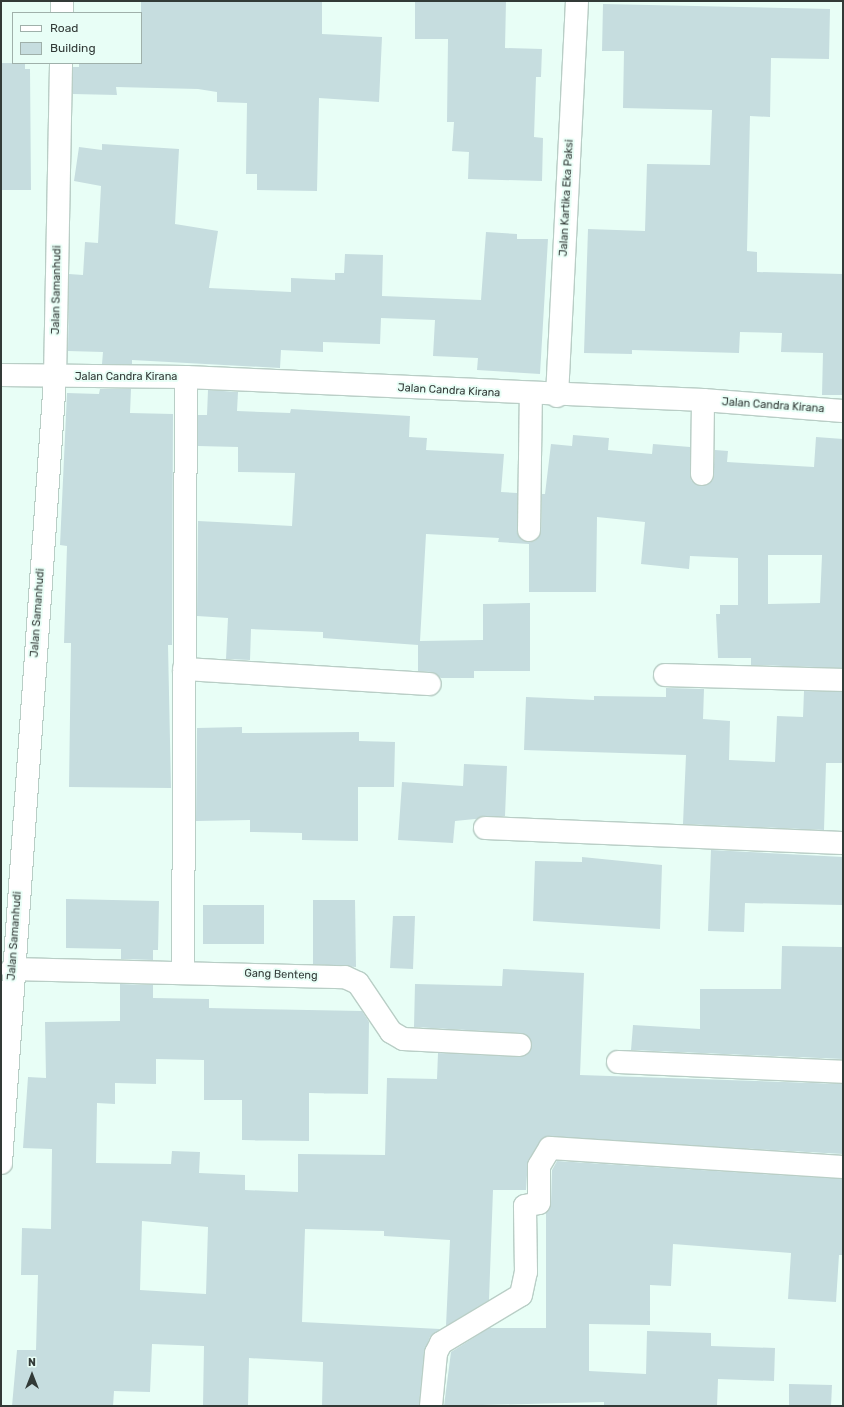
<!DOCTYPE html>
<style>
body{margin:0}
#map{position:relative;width:844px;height:1407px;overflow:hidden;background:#e8fef6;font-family:Rubik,sans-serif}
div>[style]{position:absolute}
.building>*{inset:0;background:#c6dddf}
.roads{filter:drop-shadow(1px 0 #b9cec6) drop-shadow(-1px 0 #b9cec6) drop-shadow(0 1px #b9cec6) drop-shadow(0 -1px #b9cec6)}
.minor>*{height:22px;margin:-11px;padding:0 11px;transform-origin:11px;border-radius:11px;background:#fff}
.tertiary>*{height:22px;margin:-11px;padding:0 11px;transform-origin:11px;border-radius:11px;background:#fff}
span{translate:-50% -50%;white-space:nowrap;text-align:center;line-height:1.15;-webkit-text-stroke:4px #e8fef6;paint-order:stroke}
.street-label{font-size:11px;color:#323a37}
.frame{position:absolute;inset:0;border:2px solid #323a37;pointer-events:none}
.legend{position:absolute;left:12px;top:12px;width:130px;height:52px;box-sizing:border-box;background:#e8fef6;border:1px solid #9fb0aa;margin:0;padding:5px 7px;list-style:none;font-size:12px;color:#323a37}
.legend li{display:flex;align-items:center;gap:8px;height:20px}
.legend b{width:20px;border:1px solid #9fb0aa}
.north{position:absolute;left:12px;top:1355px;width:40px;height:40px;-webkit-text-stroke:3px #e8fef6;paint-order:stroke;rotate:0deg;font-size:11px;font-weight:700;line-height:16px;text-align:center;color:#323a37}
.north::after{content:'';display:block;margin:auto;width:14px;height:18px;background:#323a37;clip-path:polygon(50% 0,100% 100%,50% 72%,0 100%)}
</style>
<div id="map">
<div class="building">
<div style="clip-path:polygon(141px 1px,322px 1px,322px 34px,382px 37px,379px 102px,319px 98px,317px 191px,257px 190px,257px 174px,246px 174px,247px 103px,217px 102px,217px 92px,198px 89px,116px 87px,117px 95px,73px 94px,73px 67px,79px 67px,79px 63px,141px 63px)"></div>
<div style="clip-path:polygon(415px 1px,506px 1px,505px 48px,542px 49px,541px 77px,536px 77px,534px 137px,543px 138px,542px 181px,468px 179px,469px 152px,452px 151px,454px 122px,447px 122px,448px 39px,415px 39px)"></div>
<div style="clip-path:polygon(603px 4px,830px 9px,829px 59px,771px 58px,770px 117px,750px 116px,747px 251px,757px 252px,757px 272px,843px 274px,843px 395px,822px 395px,823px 353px,781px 352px,782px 333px,740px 332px,739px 353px,632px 350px,632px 354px,584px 353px,588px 229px,645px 231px,647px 164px,710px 165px,712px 110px,623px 108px,624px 51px,602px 51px)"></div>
<div style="clip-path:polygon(1px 63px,25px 63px,25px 69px,30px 69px,31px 190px,1px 190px)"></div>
<div style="clip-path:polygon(102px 144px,179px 149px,175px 224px,218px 231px,209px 288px,291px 292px,291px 278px,335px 280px,335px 273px,344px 273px,345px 254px,383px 255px,382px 296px,481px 300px,486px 232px,517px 234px,517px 239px,548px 239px,540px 374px,477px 370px,478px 358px,433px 356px,435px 320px,381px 318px,380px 344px,323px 342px,323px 352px,281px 350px,280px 368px,132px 360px,132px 364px,102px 364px,103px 352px,68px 351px,69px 274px,83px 275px,85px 242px,98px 243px,101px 186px,74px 181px,79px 147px,102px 150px)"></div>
<div style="clip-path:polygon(100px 389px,131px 389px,130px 413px,173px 414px,172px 645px,168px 645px,171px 788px,69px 787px,71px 643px,64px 643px,67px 546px,60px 545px,67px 393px,99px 394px)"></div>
<div style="clip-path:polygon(evenodd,208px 390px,238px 392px,237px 411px,290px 413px,291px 409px,410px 416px,409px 437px,427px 438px,426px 450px,504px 454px,501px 492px,517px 493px,517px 530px,522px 540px,528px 542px,535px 541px,541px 531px,542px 494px,545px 494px,551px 444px,572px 446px,573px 435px,609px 438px,608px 450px,652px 454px,653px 444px,690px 447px,691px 480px,701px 486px,713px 480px,715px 450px,728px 451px,727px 462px,814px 467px,816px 437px,843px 439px,843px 668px,751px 665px,751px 658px,718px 658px,716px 614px,720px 614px,720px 605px,738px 605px,738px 558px,690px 556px,689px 569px,641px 564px,645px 522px,597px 517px,596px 592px,529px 592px,529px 544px,498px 542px,499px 538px,426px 534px,420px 641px,483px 640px,483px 604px,530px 603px,530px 671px,474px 671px,474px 678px,441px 678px,431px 672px,418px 671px,418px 645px,323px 638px,323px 632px,251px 629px,250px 660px,226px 659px,228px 618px,197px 616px,198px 521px,292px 526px,295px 473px,238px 472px,238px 447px,198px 446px,198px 415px,207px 415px,208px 390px,768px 555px,822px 555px,820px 603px,768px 604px,768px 555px)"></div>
<div style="clip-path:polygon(666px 688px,704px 689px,703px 719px,730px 721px,729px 760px,775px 762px,777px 716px,803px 717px,804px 691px,843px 692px,843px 763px,826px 763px,824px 830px,683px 824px,686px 755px,524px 750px,526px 697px,594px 700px,594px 696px,666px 697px)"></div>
<div style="clip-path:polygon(242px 727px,242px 733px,359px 732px,359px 741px,395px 742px,394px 787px,358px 787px,358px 841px,302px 840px,302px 833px,250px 832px,250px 820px,196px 821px,197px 728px)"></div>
<div style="clip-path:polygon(464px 764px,507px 766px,505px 816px,455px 821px,453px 843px,398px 840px,402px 782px,463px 786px)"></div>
<div style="clip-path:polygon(711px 850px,843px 857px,843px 905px,745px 903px,744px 932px,708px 931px)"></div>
<div style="clip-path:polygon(582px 857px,662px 865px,660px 929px,533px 921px,535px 861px,582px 862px)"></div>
<div style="clip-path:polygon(66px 899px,159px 901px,158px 950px,153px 950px,153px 960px,121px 959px,121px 949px,66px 948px)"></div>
<div style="clip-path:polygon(313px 900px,355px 900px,356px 967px,313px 964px)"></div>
<div style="clip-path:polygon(203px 905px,264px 905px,264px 944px,203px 944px)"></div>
<div style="clip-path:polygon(393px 916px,415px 916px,413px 969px,390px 968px)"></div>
<div style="clip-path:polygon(782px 946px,843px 947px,843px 1059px,631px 1050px,633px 1025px,700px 1029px,700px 989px,781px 989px)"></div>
<div style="clip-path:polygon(evenodd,503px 969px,584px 973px,580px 1075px,843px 1084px,843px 1154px,545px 1137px,528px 1160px,526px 1190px,493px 1190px,489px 1300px,446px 1326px,450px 1240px,384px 1236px,384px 1231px,305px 1229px,302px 1322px,440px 1329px,430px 1337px,424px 1352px,419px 1405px,322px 1406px,323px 1362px,249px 1358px,248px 1406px,203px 1406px,204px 1346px,152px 1344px,150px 1392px,114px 1391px,113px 1406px,12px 1406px,17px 1350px,36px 1350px,38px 1275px,21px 1275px,22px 1228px,51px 1229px,52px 1149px,23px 1148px,28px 1077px,46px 1078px,45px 1022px,120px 1021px,120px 984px,153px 985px,153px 998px,209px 999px,209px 1008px,362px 1011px,369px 1022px,368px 1094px,309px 1093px,309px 1141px,242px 1140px,242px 1100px,204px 1100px,204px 1060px,156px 1059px,156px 1084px,115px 1083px,115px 1104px,97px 1103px,96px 1163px,171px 1164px,172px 1151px,200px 1152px,199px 1173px,245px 1175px,245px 1190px,298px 1192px,298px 1154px,385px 1155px,387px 1078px,437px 1079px,438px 1053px,519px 1057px,530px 1052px,531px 1040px,521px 1033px,414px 1027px,415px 984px,502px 986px,503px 969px,142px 1221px,208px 1227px,206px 1294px,140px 1290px,142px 1221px)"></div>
<div style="clip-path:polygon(557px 1161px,843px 1179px,843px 1255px,839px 1255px,836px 1302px,788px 1299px,791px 1253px,673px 1244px,671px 1286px,650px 1285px,650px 1325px,589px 1324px,589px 1371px,646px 1374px,647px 1331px,711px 1333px,711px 1346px,775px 1348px,774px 1381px,718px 1379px,717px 1406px,604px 1406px,604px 1402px,444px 1406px,451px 1352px,489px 1328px,546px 1328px,546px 1213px,551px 1203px,552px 1170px)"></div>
<div style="clip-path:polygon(789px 1384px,832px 1385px,831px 1406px,789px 1406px)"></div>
</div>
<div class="roads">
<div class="minor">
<div style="left:1px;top:375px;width:185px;rotate:0.6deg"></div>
<div style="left:186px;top:377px;width:518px;rotate:2.55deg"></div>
<div style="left:703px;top:400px;width:140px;rotate:4.5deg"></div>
<div style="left:557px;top:396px;width:396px;rotate:-87.1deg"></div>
<div style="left:702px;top:474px;width:74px;rotate:-89.2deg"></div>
<div style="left:529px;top:530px;width:135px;rotate:-89.2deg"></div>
<div style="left:184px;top:669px;width:246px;rotate:3.5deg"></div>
<div style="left:665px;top:675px;width:178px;rotate:1.6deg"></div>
<div style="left:485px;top:828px;width:358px;rotate:2.4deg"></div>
<div style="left:12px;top:969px;width:333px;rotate:1.4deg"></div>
<div style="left:345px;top:977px;width:14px;rotate:25deg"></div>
<div style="left:358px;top:983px;width:59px;rotate:56deg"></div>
<div style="left:391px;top:1032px;width:14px;rotate:30deg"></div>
<div style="left:403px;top:1039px;width:117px;rotate:2.9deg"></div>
<div style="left:183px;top:972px;width:595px;rotate:-89.71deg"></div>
<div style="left:618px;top:1062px;width:225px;rotate:2.5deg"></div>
<div style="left:431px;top:1406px;width:53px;rotate:-84.6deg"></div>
<div style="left:436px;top:1353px;width:11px;rotate:-63deg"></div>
<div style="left:441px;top:1343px;width:93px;rotate:-31deg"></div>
<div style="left:521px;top:1295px;width:24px;rotate:-78deg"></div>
<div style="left:526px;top:1272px;width:66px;rotate:-90.9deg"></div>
<div style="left:525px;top:1206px;width:14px;rotate:-12deg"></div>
<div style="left:539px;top:1203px;width:37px;rotate:-90deg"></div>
<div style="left:539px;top:1166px;width:21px;rotate:-59deg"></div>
<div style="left:550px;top:1148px;width:294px;rotate:3.7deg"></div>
</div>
<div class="tertiary">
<div style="left:62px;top:13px;width:12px;rotate:-90deg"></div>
<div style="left:1px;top:1163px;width:787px;rotate:-86.06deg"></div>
<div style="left:55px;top:378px;width:315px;rotate:-88.9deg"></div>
</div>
</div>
<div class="street-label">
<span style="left:567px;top:198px;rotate:-87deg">Jalan Kartika Eka Paksi</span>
<span style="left:57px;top:290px;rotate:-89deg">Jalan Samanhudi</span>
<span style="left:126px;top:377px">Jalan Candra Kirana</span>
<span style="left:449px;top:391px;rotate:3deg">Jalan Candra Kirana</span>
<span style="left:773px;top:406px;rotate:4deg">Jalan Candra Kirana</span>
<span style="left:38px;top:613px;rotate:-86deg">Jalan Samanhudi</span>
<span style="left:15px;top:936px;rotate:-86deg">Jalan Samanhudi</span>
<span style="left:281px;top:975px;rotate:2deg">Gang Benteng</span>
</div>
<div class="frame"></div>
<ul class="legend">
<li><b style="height:5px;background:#fff"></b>Road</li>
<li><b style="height:11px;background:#c6dddf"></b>Building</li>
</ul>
<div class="north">N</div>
</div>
